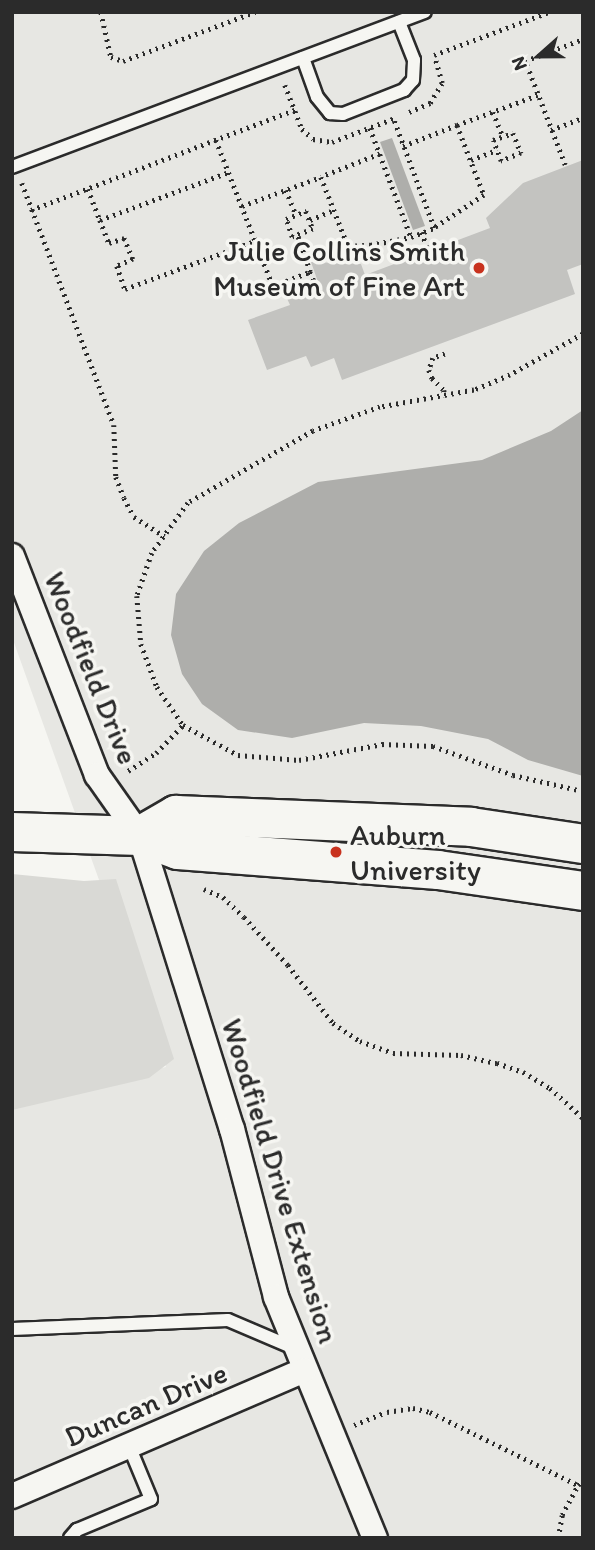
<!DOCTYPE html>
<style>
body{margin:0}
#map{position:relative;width:595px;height:1550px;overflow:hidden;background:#f6f6f2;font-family:Itim,sans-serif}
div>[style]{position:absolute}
.built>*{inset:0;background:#e7e7e3}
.green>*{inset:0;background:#d9d9d5}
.water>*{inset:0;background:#aeaeab}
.building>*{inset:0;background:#c3c3c0}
.path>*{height:4.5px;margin-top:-2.25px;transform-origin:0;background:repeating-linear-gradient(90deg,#2b2b2b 0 2px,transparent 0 7px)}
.roads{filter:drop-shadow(2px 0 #2b2b2b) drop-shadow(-2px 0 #2b2b2b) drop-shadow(0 2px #2b2b2b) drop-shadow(0 -2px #2b2b2b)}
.lane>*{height:12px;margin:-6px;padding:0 6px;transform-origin:6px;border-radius:6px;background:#f6f6f2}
.street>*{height:24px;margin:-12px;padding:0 12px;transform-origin:12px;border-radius:12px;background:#f6f6f2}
.primary>*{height:38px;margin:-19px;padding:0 19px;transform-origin:19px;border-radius:19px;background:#f6f6f2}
.dots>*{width:19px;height:19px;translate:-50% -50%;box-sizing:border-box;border:4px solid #f6f6f2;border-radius:50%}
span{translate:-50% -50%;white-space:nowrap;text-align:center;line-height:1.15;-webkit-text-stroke:7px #f6f6f2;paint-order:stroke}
.poi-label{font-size:30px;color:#2b2b2b}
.right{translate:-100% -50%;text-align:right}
.left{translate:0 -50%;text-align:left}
.street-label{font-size:30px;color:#2b2b2b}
.frame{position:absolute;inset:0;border:14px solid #2b2b2b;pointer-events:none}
.north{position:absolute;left:504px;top:21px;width:70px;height:70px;-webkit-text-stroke:5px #f6f6f2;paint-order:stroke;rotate:249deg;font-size:19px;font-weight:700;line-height:28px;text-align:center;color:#2b2b2b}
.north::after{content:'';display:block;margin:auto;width:24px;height:32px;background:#2b2b2b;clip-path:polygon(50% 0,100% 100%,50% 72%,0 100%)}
</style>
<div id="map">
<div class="built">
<div style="clip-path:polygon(12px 12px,583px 12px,583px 1538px,12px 1538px,12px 1103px,166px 1067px,12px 637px)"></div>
</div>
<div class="green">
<div style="clip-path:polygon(12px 874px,84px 881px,116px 879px,174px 1059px,149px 1078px,12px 1110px)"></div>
</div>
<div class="water">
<div style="clip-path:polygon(392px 138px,425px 226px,413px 230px,380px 142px)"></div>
<div style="clip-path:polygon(583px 410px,583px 776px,528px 760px,488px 739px,421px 726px,364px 723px,292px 738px,238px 730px,202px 704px,182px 674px,171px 635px,176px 594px,204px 551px,239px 523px,318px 482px,482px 460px,551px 431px)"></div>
</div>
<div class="building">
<div style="clip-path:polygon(583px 160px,583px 264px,567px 270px,575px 294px,342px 380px,334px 358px,311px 367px,306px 356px,267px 370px,248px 320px,290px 305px,285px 294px,318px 282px,311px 262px,361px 264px,365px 275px,490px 228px,486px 218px,523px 183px)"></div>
</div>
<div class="path">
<div style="left:101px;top:12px;width:46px;rotate:77.5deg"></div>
<div style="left:111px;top:57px;width:13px;rotate:18deg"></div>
<div style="left:123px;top:61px;width:141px;rotate:-20.4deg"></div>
<div style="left:434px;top:55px;width:123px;rotate:-20.5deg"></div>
<div style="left:285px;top:85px;width:47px;rotate:68.9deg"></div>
<div style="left:302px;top:129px;width:15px;rotate:42deg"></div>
<div style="left:313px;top:139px;width:19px;rotate:9deg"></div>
<div style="left:332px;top:142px;width:67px;rotate:-20.9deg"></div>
<div style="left:409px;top:112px;width:23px;rotate:-23deg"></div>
<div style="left:430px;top:103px;width:23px;rotate:-59deg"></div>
<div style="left:442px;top:83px;width:25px;rotate:-106deg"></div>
<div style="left:493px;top:112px;width:27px;rotate:68deg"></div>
<div style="left:457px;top:125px;width:86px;rotate:-20.3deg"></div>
<div style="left:370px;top:128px;width:116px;rotate:69.4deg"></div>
<div style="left:411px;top:237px;width:25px;rotate:-21deg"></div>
<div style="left:434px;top:228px;width:117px;rotate:-110.4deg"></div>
<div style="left:551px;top:130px;width:34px;rotate:-21deg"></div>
<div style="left:513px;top:133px;width:22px;rotate:68deg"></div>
<div style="left:521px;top:153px;width:22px;rotate:158deg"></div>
<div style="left:501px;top:161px;width:22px;rotate:-111deg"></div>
<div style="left:493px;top:140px;width:21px;rotate:-19deg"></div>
<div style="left:216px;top:140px;width:165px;rotate:68.7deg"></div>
<div style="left:403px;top:146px;width:58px;rotate:-21.3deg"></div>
<div style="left:457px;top:125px;width:75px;rotate:68.9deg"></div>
<div style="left:484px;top:195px;width:60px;rotate:146.6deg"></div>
<div style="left:380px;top:154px;width:63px;rotate:158.7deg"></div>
<div style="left:321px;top:177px;width:74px;rotate:68.6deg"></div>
<div style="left:348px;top:246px;width:22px;rotate:-3deg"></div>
<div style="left:370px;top:245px;width:42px;rotate:-11deg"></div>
<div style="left:471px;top:160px;width:28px;rotate:-21deg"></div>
<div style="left:565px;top:165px;width:111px;rotate:-111deg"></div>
<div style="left:525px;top:61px;width:62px;rotate:-20.8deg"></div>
<div style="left:22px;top:183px;width:259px;rotate:69.2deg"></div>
<div style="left:114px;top:425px;width:52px;rotate:87.8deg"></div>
<div style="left:116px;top:477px;width:22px;rotate:69deg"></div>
<div style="left:124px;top:498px;width:21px;rotate:62deg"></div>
<div style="left:134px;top:517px;width:36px;rotate:32deg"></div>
<div style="left:88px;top:189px;width:33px;rotate:69deg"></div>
<div style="left:100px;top:220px;width:138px;rotate:-20.4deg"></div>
<div style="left:286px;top:190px;width:27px;rotate:68deg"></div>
<div style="left:242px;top:206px;width:84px;rotate:-20.2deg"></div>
<div style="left:31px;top:210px;width:285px;rotate:-20.8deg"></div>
<div style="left:306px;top:211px;width:19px;rotate:69deg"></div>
<div style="left:313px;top:229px;width:22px;rotate:159deg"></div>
<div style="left:292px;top:237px;width:19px;rotate:-108deg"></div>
<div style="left:286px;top:219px;width:22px;rotate:-22deg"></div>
<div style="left:100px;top:220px;width:25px;rotate:69deg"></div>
<div style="left:109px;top:243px;width:16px;rotate:-18deg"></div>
<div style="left:124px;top:238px;width:23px;rotate:67deg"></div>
<div style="left:133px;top:259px;width:17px;rotate:156deg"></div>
<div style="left:117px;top:266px;width:24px;rotate:71deg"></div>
<div style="left:125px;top:289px;width:139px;rotate:-20.3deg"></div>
<div style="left:310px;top:220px;width:26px;rotate:-23deg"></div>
<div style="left:422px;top:232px;width:20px;rotate:72deg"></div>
<div style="left:310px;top:272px;width:12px;rotate:66deg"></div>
<div style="left:273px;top:286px;width:40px;rotate:-21deg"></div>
<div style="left:310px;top:272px;width:39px;rotate:-109deg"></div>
<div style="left:583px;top:334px;width:84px;rotate:150.7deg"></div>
<div style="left:510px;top:375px;width:39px;rotate:157deg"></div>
<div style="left:474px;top:390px;width:96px;rotate:169.7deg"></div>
<div style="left:380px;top:407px;width:71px;rotate:160.3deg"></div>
<div style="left:313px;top:431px;width:144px;rotate:150.1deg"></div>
<div style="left:188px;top:503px;width:62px;rotate:125.8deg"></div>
<div style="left:152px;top:553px;width:46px;rotate:109.2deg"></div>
<div style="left:137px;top:596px;width:48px;rotate:85.2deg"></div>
<div style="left:141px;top:644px;width:46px;rotate:69.6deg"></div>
<div style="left:157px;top:687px;width:46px;rotate:55.6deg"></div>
<div style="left:183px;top:725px;width:63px;rotate:28.6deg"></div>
<div style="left:238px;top:755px;width:61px;rotate:4.7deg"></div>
<div style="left:299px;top:760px;width:85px;rotate:-10.9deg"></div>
<div style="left:382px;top:744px;width:51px;rotate:2.2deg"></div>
<div style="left:433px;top:746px;width:85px;rotate:19.9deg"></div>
<div style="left:513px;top:775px;width:72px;rotate:12.9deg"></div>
<div style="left:445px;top:354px;width:13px;rotate:162deg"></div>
<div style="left:433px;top:358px;width:13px;rotate:108deg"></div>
<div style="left:429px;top:370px;width:9px;rotate:69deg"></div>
<div style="left:432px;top:378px;width:17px;rotate:45deg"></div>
<div style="left:444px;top:390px;width:7px;rotate:82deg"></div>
<div style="left:128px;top:771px;width:33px;rotate:-33deg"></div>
<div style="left:156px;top:753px;width:39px;rotate:-46deg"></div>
<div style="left:204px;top:889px;width:21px;rotate:23deg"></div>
<div style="left:223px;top:897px;width:29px;rotate:44deg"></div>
<div style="left:244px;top:917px;width:65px;rotate:47.5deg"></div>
<div style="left:288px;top:965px;width:73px;rotate:52.2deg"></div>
<div style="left:333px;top:1023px;width:32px;rotate:34deg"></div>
<div style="left:360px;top:1041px;width:35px;rotate:20deg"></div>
<div style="left:393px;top:1053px;width:68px;rotate:1.7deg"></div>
<div style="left:461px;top:1055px;width:37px;rotate:13deg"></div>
<div style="left:497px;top:1063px;width:28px;rotate:19deg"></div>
<div style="left:523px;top:1072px;width:31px;rotate:31deg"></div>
<div style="left:550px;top:1088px;width:45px;rotate:42.3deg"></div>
<div style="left:354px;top:1425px;width:35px;rotate:-22deg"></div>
<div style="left:387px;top:1412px;width:26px;rotate:-9deg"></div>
<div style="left:413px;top:1408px;width:17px;rotate:13deg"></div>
<div style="left:430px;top:1412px;width:165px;rotate:26.3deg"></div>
<div style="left:578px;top:1485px;width:7px;rotate:-45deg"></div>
<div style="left:558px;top:1538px;width:23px;rotate:-80deg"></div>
<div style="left:562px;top:1515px;width:34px;rotate:-62deg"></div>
</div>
<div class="roads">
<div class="lane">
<div style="left:303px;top:58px;width:41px;rotate:70.3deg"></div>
<div style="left:317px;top:97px;width:21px;rotate:51deg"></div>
<div style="left:330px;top:113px;width:13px;rotate:4deg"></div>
<div style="left:343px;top:114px;width:66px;rotate:-21.5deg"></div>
<div style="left:404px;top:90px;width:13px;rotate:-48deg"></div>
<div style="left:413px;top:80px;width:20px;rotate:-87deg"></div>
<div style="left:414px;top:60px;width:41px;rotate:-111.5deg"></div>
<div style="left:12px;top:167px;width:441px;rotate:-20.6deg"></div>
<div style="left:12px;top:1329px;width:216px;rotate:-2.4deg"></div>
<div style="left:228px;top:1320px;width:74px;rotate:23.1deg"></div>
<div style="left:70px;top:1538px;width:11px;rotate:-49deg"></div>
<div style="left:77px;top:1530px;width:80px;rotate:-22.7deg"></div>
<div style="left:151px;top:1499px;width:57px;rotate:-112.5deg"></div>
</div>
<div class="street">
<div style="left:12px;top:556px;width:235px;rotate:68.8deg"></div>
<div style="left:97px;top:775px;width:75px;rotate:54.8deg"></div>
<div style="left:140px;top:836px;width:307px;rotate:72.6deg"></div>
<div style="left:232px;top:1129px;width:174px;rotate:75.3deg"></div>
<div style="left:276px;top:1297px;width:261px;rotate:67.7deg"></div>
<div style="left:12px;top:1496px;width:318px;rotate:-23.3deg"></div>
</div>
<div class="primary">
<div style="left:12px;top:832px;width:128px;rotate:1.8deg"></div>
<div style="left:140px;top:836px;width:40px;rotate:20.2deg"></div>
<div style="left:178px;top:850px;width:261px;rotate:4.4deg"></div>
<div style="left:438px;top:870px;width:147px;rotate:8.2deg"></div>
<div style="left:140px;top:836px;width:42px;rotate:-30.3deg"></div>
<div style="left:176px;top:815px;width:295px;rotate:2.3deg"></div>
<div style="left:471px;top:827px;width:113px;rotate:8.6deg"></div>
</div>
</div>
<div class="dots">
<div style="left:479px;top:268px;background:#c8321e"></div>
<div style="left:336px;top:852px;background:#c8321e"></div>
</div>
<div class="poi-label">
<span class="right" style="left:465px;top:268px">Julie Collins Smith<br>Museum of Fine Art</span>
<span class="left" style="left:350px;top:852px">Auburn<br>University</span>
</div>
<div class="street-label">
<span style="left:91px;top:668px;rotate:68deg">Woodfield Drive</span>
<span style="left:280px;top:1181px;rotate:73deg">Woodfield Drive Extension</span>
<span style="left:146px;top:1405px;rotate:-23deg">Duncan Drive</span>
</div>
<div class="frame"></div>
<div class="north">N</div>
</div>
